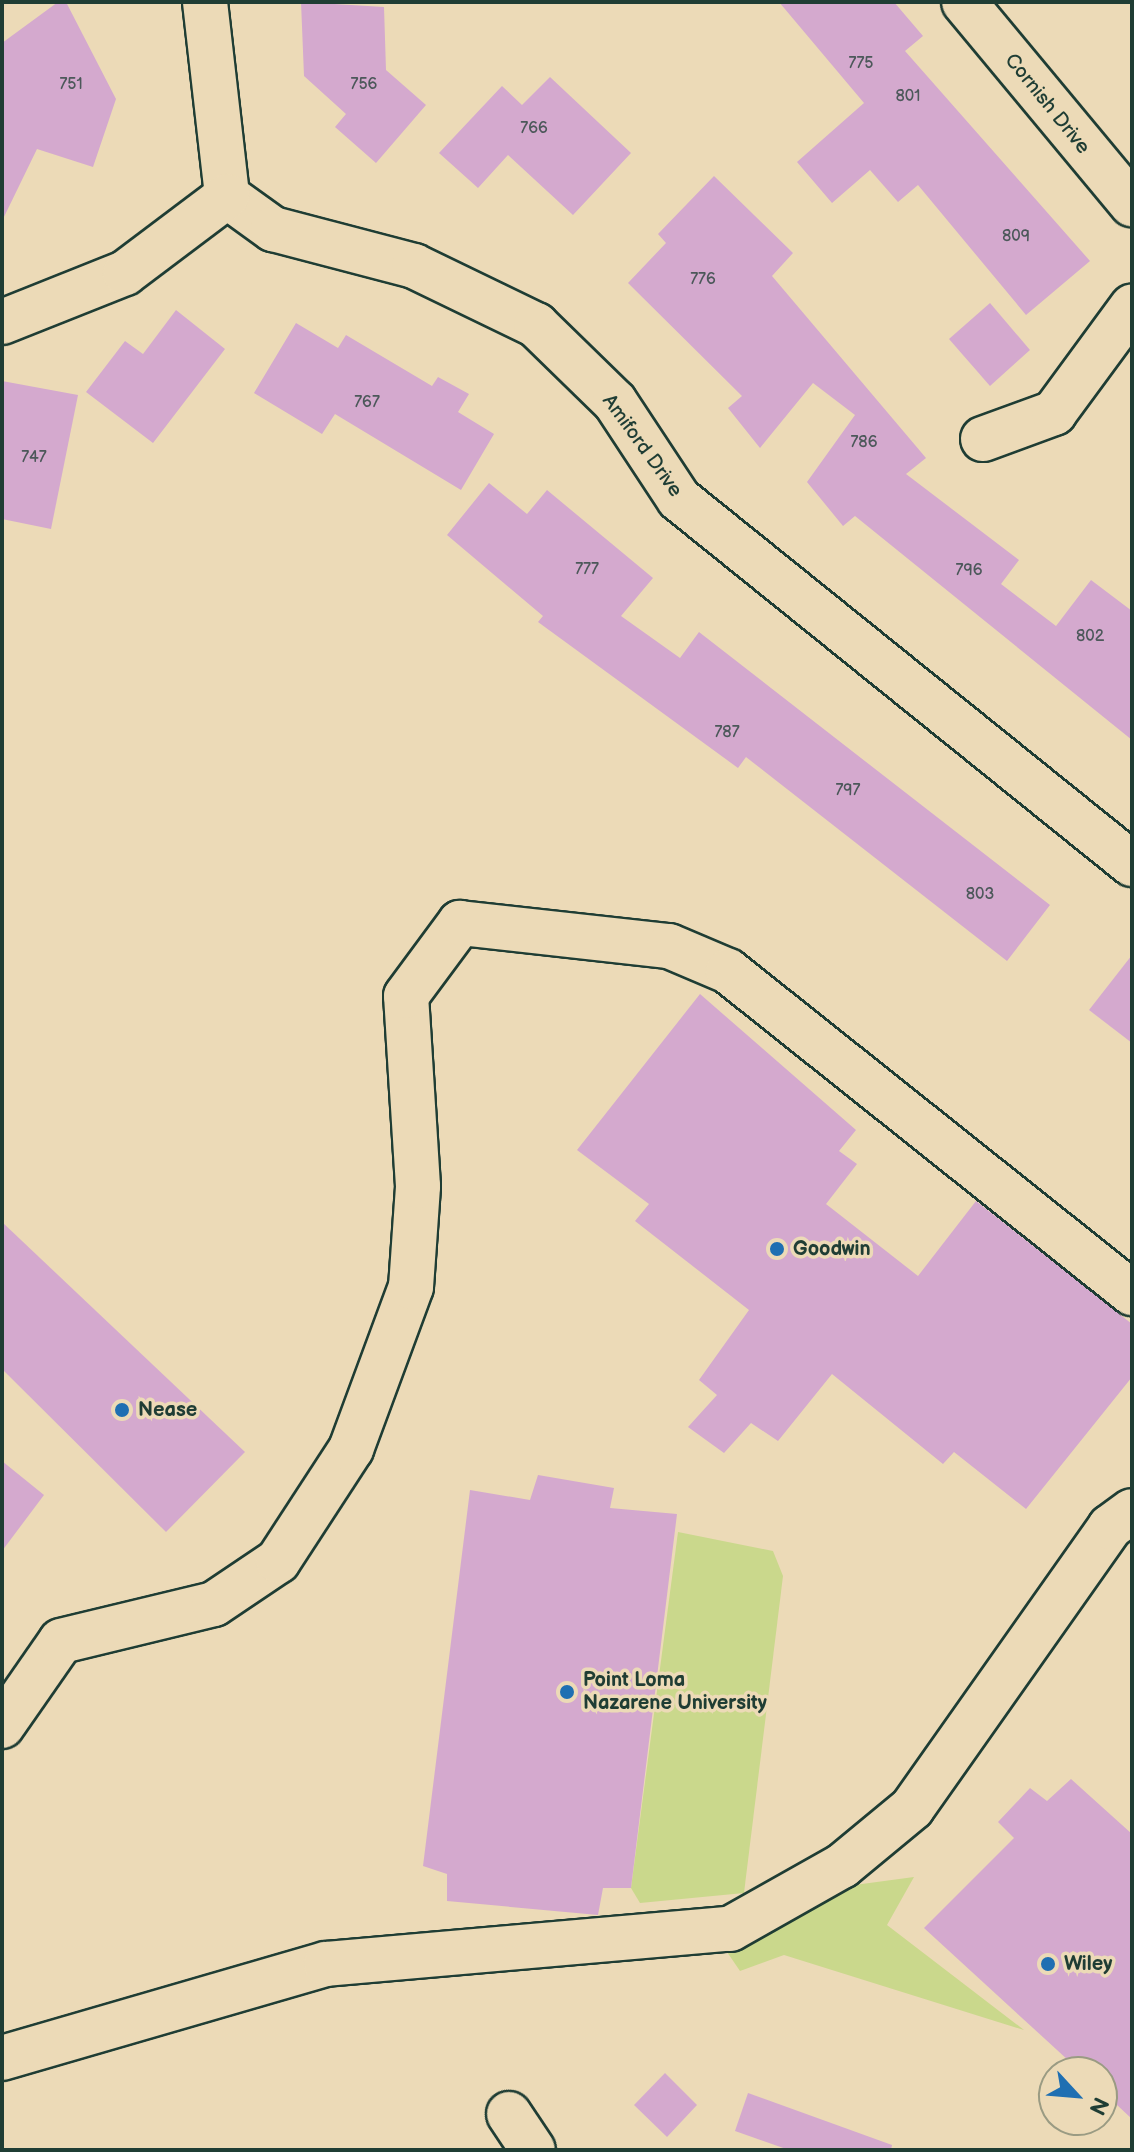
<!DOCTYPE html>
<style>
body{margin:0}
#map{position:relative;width:1134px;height:2152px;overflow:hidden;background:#ecdab7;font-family:"Balsamiq Sans",sans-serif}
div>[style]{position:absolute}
.green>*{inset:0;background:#cad88c}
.building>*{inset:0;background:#d4a9ce}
.roads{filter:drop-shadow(2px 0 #1f3d34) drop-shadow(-2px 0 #1f3d34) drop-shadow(0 2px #1f3d34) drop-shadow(0 -2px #1f3d34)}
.minor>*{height:44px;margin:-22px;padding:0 22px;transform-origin:22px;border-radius:22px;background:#ecdab7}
.dots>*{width:22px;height:22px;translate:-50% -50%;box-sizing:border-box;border:4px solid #ecdab7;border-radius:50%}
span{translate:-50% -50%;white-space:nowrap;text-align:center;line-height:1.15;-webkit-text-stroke:7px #ecdab7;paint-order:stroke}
.number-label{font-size:16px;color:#4c585a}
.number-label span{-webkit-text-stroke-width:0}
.street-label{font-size:20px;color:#1f3d34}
.poi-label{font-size:20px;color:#1f3d34;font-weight:700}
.left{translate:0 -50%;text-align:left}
.frame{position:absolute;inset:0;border:4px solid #1f3d34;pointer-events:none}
.north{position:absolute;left:1038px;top:2056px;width:80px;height:80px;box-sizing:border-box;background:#ecdab7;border:2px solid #9a9b83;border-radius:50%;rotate:116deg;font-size:22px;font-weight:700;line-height:32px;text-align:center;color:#1f3d34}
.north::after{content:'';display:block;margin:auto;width:28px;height:36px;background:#1f6fb2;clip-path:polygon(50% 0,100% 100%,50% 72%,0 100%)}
</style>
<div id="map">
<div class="green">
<div style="clip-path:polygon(678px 1532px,773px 1551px,783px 1576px,744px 1893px,640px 1903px,631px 1888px)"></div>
<div style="clip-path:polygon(914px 1877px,887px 1925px,1024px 2030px,784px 1955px,740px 1971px,727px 1952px,847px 1886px)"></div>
</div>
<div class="building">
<div style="clip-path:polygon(58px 2px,66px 2px,116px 99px,93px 167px,37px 149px,2px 221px,2px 43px)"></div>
<div style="clip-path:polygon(301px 2px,384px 7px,386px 70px,426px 105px,376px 163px,335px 127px,346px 114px,304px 76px)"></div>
<div style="clip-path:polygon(779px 2px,894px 2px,923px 36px,905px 51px,1090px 261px,1026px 315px,918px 185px,898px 202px,870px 170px,832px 203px,797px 162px,864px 103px)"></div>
<div style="clip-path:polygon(550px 77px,631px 153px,573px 215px,508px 155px,478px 188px,439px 153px,502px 86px,522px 105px)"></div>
<div style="clip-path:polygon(714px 176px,793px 253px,772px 276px,926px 458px,906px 474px,1019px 560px,1001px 584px,1056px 626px,1091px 580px,1132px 611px,1132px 740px,855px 516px,843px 526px,807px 482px,855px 415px,813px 383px,760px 448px,728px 408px,742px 396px,628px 283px,666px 243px,658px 234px)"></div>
<div style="clip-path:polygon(990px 303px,1030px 350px,990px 386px,949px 339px)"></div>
<div style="clip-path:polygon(176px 310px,225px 349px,153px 443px,86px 392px,125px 341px,143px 354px)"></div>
<div style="clip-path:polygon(296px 323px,338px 348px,346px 335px,432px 386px,438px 377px,469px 394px,458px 412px,494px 434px,461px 490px,335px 414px,322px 434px,254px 393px)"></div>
<div style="clip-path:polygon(2px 381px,78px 395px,51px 529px,2px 519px)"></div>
<div style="clip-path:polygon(489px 483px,527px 514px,547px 490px,653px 578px,621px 616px,680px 658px,699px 632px,1050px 905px,1007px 961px,746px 757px,738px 768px,538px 622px,543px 616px,447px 535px)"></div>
<div style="clip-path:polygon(1132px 955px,1132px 1043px,1089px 1010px)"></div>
<div style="clip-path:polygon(700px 994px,856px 1130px,839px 1151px,857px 1164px,826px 1204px,918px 1276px,976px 1201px,1132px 1324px,1132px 1377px,1026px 1509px,954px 1452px,943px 1464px,832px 1374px,778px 1441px,751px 1423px,724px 1453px,688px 1427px,717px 1395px,699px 1380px,749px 1310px,635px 1221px,649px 1204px,577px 1150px)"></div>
<div style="clip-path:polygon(2px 1222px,245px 1452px,166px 1532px,2px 1369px)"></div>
<div style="clip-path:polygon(2px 1461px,44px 1495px,2px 1551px)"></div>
<div style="clip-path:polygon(538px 1475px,614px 1488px,610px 1508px,677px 1514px,631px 1888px,603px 1888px,598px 1915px,447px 1901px,447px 1874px,423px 1866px,470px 1490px,530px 1500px)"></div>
<div style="clip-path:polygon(1071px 1779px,1132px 1834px,1132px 2119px,1102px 2091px,1102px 2072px,1081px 2072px,924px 1928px,1014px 1838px,998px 1822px,1030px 1788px,1047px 1801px)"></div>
<div style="clip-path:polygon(665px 2073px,697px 2105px,667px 2137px,634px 2105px)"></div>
<div style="clip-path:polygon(748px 2093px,892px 2145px,891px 2150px,789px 2150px,735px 2131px)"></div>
</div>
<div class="roads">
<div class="minor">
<div style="left:205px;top:2px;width:195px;rotate:83.5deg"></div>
<div style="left:227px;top:196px;width:57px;rotate:35.7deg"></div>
<div style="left:273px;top:229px;width:146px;rotate:14.7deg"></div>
<div style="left:414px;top:266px;width:136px;rotate:25.8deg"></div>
<div style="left:536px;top:325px;width:110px;rotate:44.3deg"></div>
<div style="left:615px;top:402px;width:116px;rotate:56.6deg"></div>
<div style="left:679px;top:499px;width:582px;rotate:38.86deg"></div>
<div style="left:964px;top:2px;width:263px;rotate:50.3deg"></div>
<div style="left:2px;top:322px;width:132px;rotate:-21.7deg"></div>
<div style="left:125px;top:273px;width:128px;rotate:-37deg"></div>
<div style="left:983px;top:439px;width:76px;rotate:-20.1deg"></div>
<div style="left:1054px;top:413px;width:132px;rotate:-53.7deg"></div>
<div style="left:2px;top:1726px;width:103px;rotate:-55.2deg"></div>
<div style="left:61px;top:1641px;width:157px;rotate:-13.6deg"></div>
<div style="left:214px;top:1604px;width:77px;rotate:-33.9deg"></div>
<div style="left:278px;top:1561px;width:134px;rotate:-56.9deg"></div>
<div style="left:351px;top:1449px;width:173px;rotate:-69.7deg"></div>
<div style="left:411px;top:1287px;width:101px;rotate:-86deg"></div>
<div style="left:418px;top:1186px;width:190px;rotate:-93.6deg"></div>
<div style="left:406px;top:996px;width:91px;rotate:-53.5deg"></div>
<div style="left:460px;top:923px;width:210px;rotate:6.3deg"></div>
<div style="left:669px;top:946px;width:64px;rotate:23deg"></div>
<div style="left:728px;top:971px;width:517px;rotate:38.56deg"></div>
<div style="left:2px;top:2058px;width:337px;rotate:-16.2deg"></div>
<div style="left:326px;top:1964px;width:406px;rotate:-5deg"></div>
<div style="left:730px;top:1929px;width:129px;rotate:-29.4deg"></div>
<div style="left:842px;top:1866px;width:91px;rotate:-39.6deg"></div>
<div style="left:912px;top:1808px;width:344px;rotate:-54.8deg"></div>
<div style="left:1110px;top:1527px;width:27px;rotate:-36deg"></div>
<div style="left:509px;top:2114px;width:43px;rotate:56.3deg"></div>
</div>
</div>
<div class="dots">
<div style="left:777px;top:1249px;background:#1f6fb2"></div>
<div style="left:122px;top:1410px;background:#1f6fb2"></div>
<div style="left:567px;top:1692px;background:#1f6fb2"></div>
<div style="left:1048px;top:1964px;background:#1f6fb2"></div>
</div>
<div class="number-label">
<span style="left:861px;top:64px">775</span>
<span style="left:71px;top:85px">751</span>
<span style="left:364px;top:85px">756</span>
<span style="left:908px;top:97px">801</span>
<span style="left:534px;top:129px">766</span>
<span style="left:1016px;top:237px">809</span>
<span style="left:703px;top:280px">776</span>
<span style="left:367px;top:403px">767</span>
<span style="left:864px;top:443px">786</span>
<span style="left:34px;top:458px">747</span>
<span style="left:587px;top:570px">777</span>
<span style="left:969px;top:571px">796</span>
<span style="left:1090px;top:637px">802</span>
<span style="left:727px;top:733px">787</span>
<span style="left:848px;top:791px">797</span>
<span style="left:980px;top:895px">803</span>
</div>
<div class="street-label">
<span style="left:1047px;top:104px;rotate:51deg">Cornish Drive</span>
<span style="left:642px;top:446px;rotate:54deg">Amiford Drive</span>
</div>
<div class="poi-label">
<span class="left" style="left:793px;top:1249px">Goodwin</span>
<span class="left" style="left:138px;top:1410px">Nease</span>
<span class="left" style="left:583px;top:1692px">Point Loma<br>Nazarene University</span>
<span class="left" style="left:1064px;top:1964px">Wiley</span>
</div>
<div class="frame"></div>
<div class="north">N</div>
</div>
